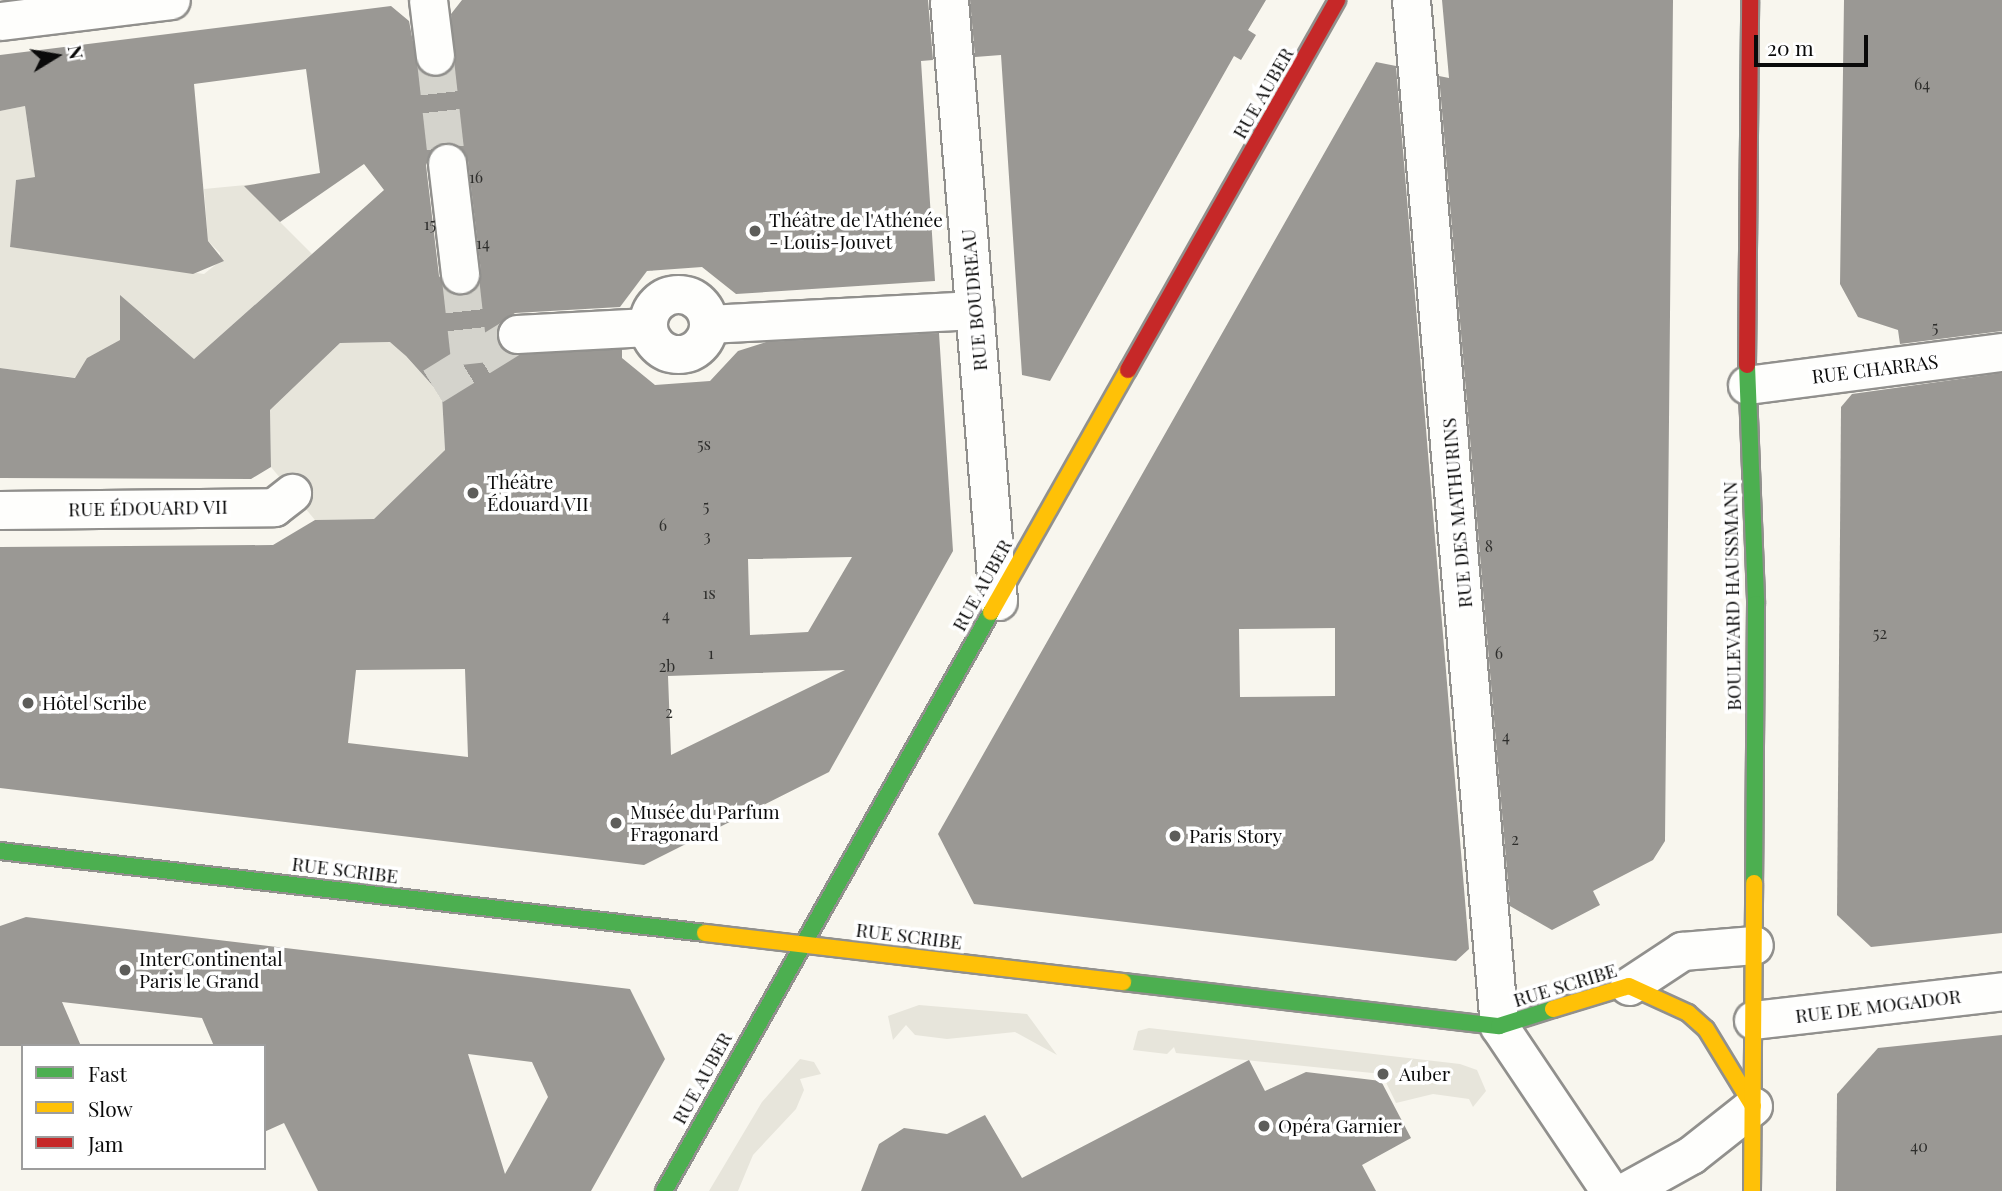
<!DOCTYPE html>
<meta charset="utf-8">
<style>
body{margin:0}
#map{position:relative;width:2002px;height:1191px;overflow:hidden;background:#f8f6ee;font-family:"Playfair Display",serif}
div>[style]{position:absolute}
.plaza>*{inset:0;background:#e7e5db}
.building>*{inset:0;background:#9a9894}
.street-tunnel>*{height:37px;margin-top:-18.5px;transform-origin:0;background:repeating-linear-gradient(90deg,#d4d3cc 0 37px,transparent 0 55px)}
.roads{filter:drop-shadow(2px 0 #91908d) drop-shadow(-2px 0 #91908d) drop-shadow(0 2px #91908d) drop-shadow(0 -2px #91908d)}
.street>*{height:37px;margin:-18.5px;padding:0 18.5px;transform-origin:18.5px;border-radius:18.5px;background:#fefefc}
.street>.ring{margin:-18.5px;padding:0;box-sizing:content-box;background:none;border:37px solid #fefefc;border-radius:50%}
.fast>*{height:16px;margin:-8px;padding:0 8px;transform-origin:8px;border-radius:8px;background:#4caf50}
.slow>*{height:16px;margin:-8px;padding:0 8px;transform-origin:8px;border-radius:8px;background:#ffc107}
.jam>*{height:16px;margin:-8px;padding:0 8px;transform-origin:8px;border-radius:8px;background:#c62828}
.dots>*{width:19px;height:19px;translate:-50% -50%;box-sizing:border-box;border:4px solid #fff;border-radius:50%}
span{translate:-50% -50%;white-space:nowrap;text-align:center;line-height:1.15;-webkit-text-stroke:7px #fff;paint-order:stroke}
.number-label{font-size:16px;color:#2e2e2c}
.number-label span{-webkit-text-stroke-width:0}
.street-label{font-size:19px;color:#0a0a0a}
.poi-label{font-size:19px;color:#0a0a0a}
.left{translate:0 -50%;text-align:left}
.legend{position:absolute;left:21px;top:1044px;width:245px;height:126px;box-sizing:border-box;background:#fff;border:2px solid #9d9d9d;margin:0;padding:9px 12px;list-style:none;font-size:21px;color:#0a0a0a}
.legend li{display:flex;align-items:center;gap:14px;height:35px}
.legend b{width:35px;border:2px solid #9d9d9d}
.north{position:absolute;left:21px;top:21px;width:70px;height:70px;-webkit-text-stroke:5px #fff;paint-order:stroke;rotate:79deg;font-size:19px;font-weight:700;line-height:28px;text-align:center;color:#0a0a0a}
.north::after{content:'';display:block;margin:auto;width:24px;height:32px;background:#0a0a0a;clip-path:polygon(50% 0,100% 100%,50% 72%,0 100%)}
.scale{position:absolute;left:1754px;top:35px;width:114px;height:32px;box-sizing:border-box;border:4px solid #0a0a0a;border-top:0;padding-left:9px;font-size:21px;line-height:24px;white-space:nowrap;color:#0a0a0a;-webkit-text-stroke:5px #fff;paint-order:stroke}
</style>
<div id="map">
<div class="plaza">
<div style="clip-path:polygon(25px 106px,35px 177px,16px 180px,10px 247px,204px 274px,219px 262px,220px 253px,208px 241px,204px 189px,256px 184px,260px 202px,312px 254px,194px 359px,144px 315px,120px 313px,120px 344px,87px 358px,79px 378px,0 368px,0 111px)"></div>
<div style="clip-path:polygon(393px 342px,442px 396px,445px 450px,374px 519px,315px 520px,271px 467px,270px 410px,340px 343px)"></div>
<div style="clip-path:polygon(919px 1005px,1027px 1014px,1057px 1055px,1015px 1032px,947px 1039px,915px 1035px,906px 1025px,893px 1040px,888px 1016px)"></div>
<div style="clip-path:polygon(1149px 1028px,1460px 1064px,1477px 1070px,1486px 1091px,1473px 1107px,1469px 1099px,1433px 1094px,1396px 1103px,1382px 1074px,1176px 1053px,1174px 1047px,1167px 1054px,1133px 1050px,1138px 1031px)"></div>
<div style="clip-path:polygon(800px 1059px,814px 1062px,821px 1074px,800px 1079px,804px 1090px,796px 1109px,753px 1155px,738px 1191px,709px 1191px,762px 1102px)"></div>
</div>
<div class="building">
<div style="clip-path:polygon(evenodd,462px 0,928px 0,933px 60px,921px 61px,935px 281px,736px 294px,702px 267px,647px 271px,620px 307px,515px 313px,499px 324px,496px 334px,500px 346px,517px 355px,622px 349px,622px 358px,655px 385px,710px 381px,738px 351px,766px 342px,939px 333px,953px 551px,829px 772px,644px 865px,0 788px,0 547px,273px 545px,315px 520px,374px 519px,445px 450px,442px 396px,406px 356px,390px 342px,340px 343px,270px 410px,271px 467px,251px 479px,0 478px,0 368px,75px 378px,87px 358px,120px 340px,120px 295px,194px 359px,384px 190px,364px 164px,280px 222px,244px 186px,320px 173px,306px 69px,194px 84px,208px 241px,224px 261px,193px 274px,10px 247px,16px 180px,35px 177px,25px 106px,0 111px,0 55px,391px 6px,409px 21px,418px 68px,438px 77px,455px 64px,451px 14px,462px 0,444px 142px,456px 144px,468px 161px,481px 272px,479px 283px,463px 295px,451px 293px,439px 276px,426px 165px,434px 147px,444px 142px,462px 0,852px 557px,808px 632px,750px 635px,748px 559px,852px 557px,462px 0,465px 669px,468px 757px,348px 743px,356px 670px,465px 669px,462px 0,845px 670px,671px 755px,668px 676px,845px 670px)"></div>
<div style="clip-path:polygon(970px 0,1266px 0,1248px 30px,1256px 35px,1241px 60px,1234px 56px,1050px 381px,1022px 375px,1001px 55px,975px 57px)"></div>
<div style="clip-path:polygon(1442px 0,1673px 0,1665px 841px,1653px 860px,1593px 891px,1600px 905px,1552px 930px,1510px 906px,1439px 76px,1449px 78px)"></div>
<div style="clip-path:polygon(1844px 0,2002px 0,2002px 331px,1900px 344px,1898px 330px,1858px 317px,1840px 284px)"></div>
<div style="clip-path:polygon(evenodd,1376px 62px,1396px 66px,1469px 949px,1456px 961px,974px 904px,938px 834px,1376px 62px,1335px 628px,1335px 696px,1240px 697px,1239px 629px,1335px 628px)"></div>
<div style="clip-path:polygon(2002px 373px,2002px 933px,1871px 947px,1837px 915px,1841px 407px,1852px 394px)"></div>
<div style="clip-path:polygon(evenodd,26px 917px,630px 989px,665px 1059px,591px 1191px,318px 1191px,284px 1123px,264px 1132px,264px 1046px,214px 1046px,202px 1018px,62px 1002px,81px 1046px,0 1046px,0 926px,26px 917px,468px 1054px,532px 1062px,548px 1097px,505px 1174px,468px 1054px)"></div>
<div style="clip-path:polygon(2002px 1035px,2002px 1191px,1836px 1191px,1837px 1094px,1878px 1048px)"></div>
<div style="clip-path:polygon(1249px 1060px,1265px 1091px,1306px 1072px,1381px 1081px,1411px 1138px,1362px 1165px,1376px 1191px,861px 1191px,879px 1144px,904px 1128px,947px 1134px,985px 1115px,1022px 1178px)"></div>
</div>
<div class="street-tunnel">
<div style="left:435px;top:56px;width:108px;rotate:83.6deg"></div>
<div style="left:460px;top:274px;width:90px;rotate:83.6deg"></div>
<div style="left:433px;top:386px;width:95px;rotate:-31.7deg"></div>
</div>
<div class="roads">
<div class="street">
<div style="left:428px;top:0;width:56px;rotate:82.9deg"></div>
<div style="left:949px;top:0;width:603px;rotate:85.34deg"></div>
<div style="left:1411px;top:0;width:1030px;rotate:85.1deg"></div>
<div style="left:1499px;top:1026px;width:199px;rotate:56.1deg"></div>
<div style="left:0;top:21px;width:172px;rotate:-7deg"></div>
<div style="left:447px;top:163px;width:112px;rotate:83.3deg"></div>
<div class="ring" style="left:648px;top:294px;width:23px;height:23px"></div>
<div style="left:708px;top:324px;width:267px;rotate:-3deg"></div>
<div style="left:517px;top:334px;width:131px;rotate:-3.1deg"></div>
<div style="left:1747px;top:385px;width:257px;rotate:-7.4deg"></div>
<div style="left:0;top:510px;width:274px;rotate:-0.6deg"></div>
<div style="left:274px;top:507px;width:23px;rotate:-38deg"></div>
<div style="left:1629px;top:986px;width:64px;rotate:-33.4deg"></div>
<div style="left:1682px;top:951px;width:72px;rotate:-4.8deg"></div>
<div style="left:1753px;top:1020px;width:251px;rotate:-6.6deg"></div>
<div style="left:1626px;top:1191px;width:74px;rotate:-29deg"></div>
<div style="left:1691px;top:1155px;width:79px;rotate:-38.3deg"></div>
</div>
<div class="fast">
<div style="left:1747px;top:365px;width:239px;rotate:87.8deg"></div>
<div style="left:1756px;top:604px;width:279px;rotate:90.4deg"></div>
<div style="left:0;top:851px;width:710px;rotate:6.63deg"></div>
<div style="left:1123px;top:982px;width:379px;rotate:6.7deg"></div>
<div style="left:1499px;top:1026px;width:57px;rotate:-17.5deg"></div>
<div style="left:664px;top:1191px;width:665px;rotate:-60.54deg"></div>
</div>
<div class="slow">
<div style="left:991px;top:612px;width:278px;rotate:-60.5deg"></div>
<div style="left:705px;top:933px;width:421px;rotate:6.7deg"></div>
<div style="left:1553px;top:1009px;width:79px;rotate:-16.8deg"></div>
<div style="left:1629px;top:986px;width:65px;rotate:24.6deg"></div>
<div style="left:1688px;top:1013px;width:24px;rotate:42deg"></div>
<div style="left:1706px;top:1029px;width:90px;rotate:58.6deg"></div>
<div style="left:1752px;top:1191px;width:308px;rotate:-89.6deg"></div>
</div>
<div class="jam">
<div style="left:1747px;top:365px;width:365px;rotate:-89.5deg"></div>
<div style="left:1128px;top:370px;width:425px;rotate:-60.5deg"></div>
</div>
</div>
<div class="dots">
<div style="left:755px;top:231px;background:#5d5d5a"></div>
<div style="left:473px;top:493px;background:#5d5d5a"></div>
<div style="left:28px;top:703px;background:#5d5d5a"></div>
<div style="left:616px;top:823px;background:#5d5d5a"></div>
<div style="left:1175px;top:836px;background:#5d5d5a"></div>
<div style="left:125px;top:970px;background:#5d5d5a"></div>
<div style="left:1383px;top:1074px;background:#5d5d5a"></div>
<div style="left:1264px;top:1126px;background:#5d5d5a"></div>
</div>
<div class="number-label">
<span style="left:1922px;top:84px">64</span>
<span style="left:476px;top:177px">16</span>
<span style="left:430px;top:224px">15</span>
<span style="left:483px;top:243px">14</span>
<span style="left:1935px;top:327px">5</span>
<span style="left:704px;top:444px">5s</span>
<span style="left:706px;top:506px">5</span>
<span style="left:663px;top:525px">6</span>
<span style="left:707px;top:536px">3</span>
<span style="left:1489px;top:546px">8</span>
<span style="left:709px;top:593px">1s</span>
<span style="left:666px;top:615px">4</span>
<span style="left:1880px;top:633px">52</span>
<span style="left:711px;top:653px">1</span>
<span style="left:1499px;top:653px">6</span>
<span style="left:667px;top:666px">2b</span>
<span style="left:669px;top:712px">2</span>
<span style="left:1506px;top:736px">4</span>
<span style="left:1515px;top:839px">2</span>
<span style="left:1919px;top:1146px">40</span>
</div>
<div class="street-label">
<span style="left:1263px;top:93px;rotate:-60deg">RUE AUBER</span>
<span style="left:974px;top:300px;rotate:-95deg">RUE BOUDREAU</span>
<span style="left:1875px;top:369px;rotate:-7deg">RUE CHARRAS</span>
<span style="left:148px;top:508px;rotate:-1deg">RUE ÉDOUARD VII</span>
<span style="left:1457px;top:513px;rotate:-95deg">RUE DES MATHURINS</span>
<span style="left:982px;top:585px;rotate:-61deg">RUE AUBER</span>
<span style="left:1732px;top:596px;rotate:-91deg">BOULEVARD HAUSSMANN</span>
<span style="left:345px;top:870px;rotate:7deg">RUE SCRIBE</span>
<span style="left:909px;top:936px;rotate:7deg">RUE SCRIBE</span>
<span style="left:1565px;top:985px;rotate:-17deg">RUE SCRIBE</span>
<span style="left:1878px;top:1006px;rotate:-7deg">RUE DE MOGADOR</span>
<span style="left:702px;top:1078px;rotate:-61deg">RUE AUBER</span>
</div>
<div class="poi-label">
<span class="left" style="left:769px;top:231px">Théâtre de l'Athénée<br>- Louis-Jouvet</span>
<span class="left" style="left:487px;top:493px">Théâtre<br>Édouard VII</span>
<span class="left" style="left:42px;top:703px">Hôtel Scribe</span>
<span class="left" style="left:630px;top:823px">Musée du Parfum<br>Fragonard</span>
<span class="left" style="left:1189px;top:836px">Paris Story</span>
<span class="left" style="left:139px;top:970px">InterContinental<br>Paris le Grand</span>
<span class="left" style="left:1399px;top:1074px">Auber</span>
<span class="left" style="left:1278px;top:1126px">Opéra Garnier</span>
</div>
<ul class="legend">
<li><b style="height:9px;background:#4caf50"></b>Fast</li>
<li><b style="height:9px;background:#ffc107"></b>Slow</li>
<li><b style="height:9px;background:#c62828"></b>Jam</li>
</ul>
<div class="north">N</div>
<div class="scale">20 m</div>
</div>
